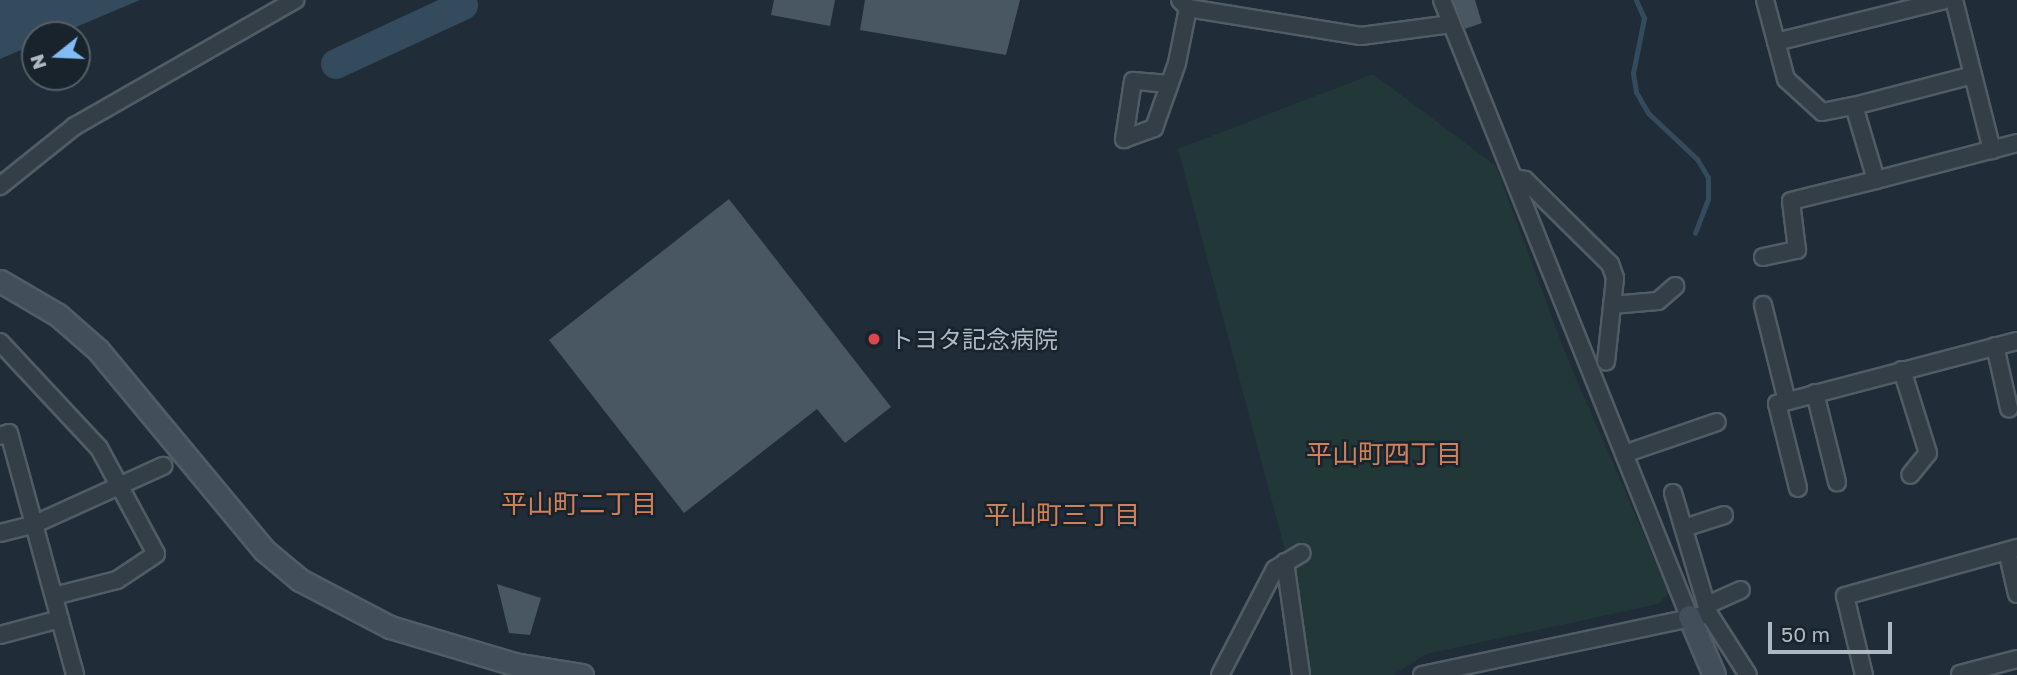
<!DOCTYPE html>
<meta charset="utf-8">
<style>
body{margin:0}
#map{position:relative;width:2017px;height:675px;overflow:hidden;background:#202c37;font-family:"Golos Text","Noto Sans JP",sans-serif}
div>[style]{position:absolute}
.green>*{inset:0;background:#223838}
.water>*{inset:0;background:#344b5e}
.stream>*{height:5px;margin:-2.5px;padding:0 2.5px;transform-origin:2.5px;border-radius:2.5px;background:#344b5e}
.river>*{height:30px;margin:-15px;padding:0 15px;transform-origin:15px;border-radius:15px;background:#344b5e}
.building>*{inset:0;background:#485762}
.roads{filter:drop-shadow(2px 0 #515c65) drop-shadow(-2px 0 #515c65) drop-shadow(0 2px #515c65) drop-shadow(0 -2px #515c65)}
.street>*{height:16px;margin:-8px;padding:0 8px;transform-origin:8px;border-radius:8px;background:#343e47}
.secondary>*{height:21px;margin:-10.5px;padding:0 10.5px;transform-origin:10.5px;border-radius:10.5px;background:#424e5a}
.dots>*{width:19px;height:19px;translate:-50% -50%;box-sizing:border-box;border:4px solid #19232c;border-radius:50%}
span{translate:-50% -50%;white-space:nowrap;text-align:center;line-height:1.15;-webkit-text-stroke:5px #19232c;paint-order:stroke}
.poi-label{font-size:24px;color:#aeb9c4}
.left{translate:0 -50%;text-align:left}
.neighbourhood-label{font-size:26px;color:#d0815c}
.north{position:absolute;left:21px;top:21px;width:70px;height:70px;box-sizing:border-box;background:#19232c;border:2px solid #555f69;border-radius:50%;rotate:252deg;font-size:19px;font-weight:700;line-height:28px;text-align:center;color:#aeb9c4}
.north::after{content:'';display:block;margin:auto;width:24px;height:32px;background:#82bcf5;clip-path:polygon(50% 0,100% 100%,50% 72%,0 100%)}
.scale{position:absolute;left:1768px;top:622px;width:124px;height:32px;box-sizing:border-box;border:4px solid #aeb9c4;border-top:0;padding-left:9px;font-size:21px;line-height:24px;white-space:nowrap;color:#aeb9c4;-webkit-text-stroke:5px #19232c;paint-order:stroke}
</style>
<div id="map">
<div class="green">
<div style="clip-path:polygon(1373px 74px,1496px 166px,1566px 355px,1669px 593px,1658px 604px,1426px 654px,1393px 675px,1307px 675px,1289px 565px,1178px 149px)"></div>
</div>
<div class="water">
<div style="clip-path:polygon(0 0,140px 0,57px 35px,35px 35px,35px 44px,0 59px)"></div>
</div>
<div class="stream">
<div style="left:1636px;top:0;width:20px;rotate:66deg"></div>
<div style="left:1644px;top:18px;width:56px;rotate:101.3deg"></div>
<div style="left:1633px;top:73px;width:19px;rotate:81deg"></div>
<div style="left:1636px;top:92px;width:24px;rotate:60deg"></div>
<div style="left:1648px;top:113px;width:67px;rotate:43.2deg"></div>
<div style="left:1697px;top:159px;width:21px;rotate:59deg"></div>
<div style="left:1708px;top:177px;width:22px;rotate:90deg"></div>
<div style="left:1708px;top:199px;width:36px;rotate:111deg"></div>
</div>
<div class="river">
<div style="left:336px;top:64px;width:140px;rotate:-24.9deg"></div>
</div>
<div class="building">
<div style="clip-path:polygon(774px 0,835px 0,830px 26px,771px 15px)"></div>
<div style="clip-path:polygon(865px 0,1020px 0,1006px 55px,860px 30px)"></div>
<div style="clip-path:polygon(1453px 0,1475px 0,1482px 23px,1465px 29px)"></div>
<div style="clip-path:polygon(729px 199px,891px 407px,845px 443px,817px 409px,684px 513px,549px 340px)"></div>
<div style="clip-path:polygon(497px 584px,541px 598px,530px 635px,509px 633px)"></div>
</div>
<div class="roads">
<div class="street">
<div style="left:1180px;top:0;width:11px;rotate:45deg"></div>
<div style="left:1188px;top:8px;width:175px;rotate:9.2deg"></div>
<div style="left:1361px;top:36px;width:91px;rotate:-7.6deg"></div>
<div style="left:1442px;top:0;width:664px;rotate:68.15deg"></div>
<div style="left:1765px;top:0;width:82px;rotate:75.1deg"></div>
<div style="left:1786px;top:79px;width:49px;rotate:42.5deg"></div>
<div style="left:1822px;top:112px;width:33px;rotate:-11deg"></div>
<div style="left:1854px;top:106px;width:77px;rotate:73.4deg"></div>
<div style="left:1876px;top:180px;width:146px;rotate:-14.7deg"></div>
<div style="left:1954px;top:0;width:155px;rotate:75.8deg"></div>
<div style="left:1776px;top:42px;width:173px;rotate:-14deg"></div>
<div style="left:1169px;top:84px;width:36px;rotate:-175deg"></div>
<div style="left:1133px;top:81px;width:59px;rotate:98.8deg"></div>
<div style="left:1124px;top:139px;width:32px;rotate:-20deg"></div>
<div style="left:1154px;top:128px;width:69px;rotate:-70.5deg"></div>
<div style="left:1177px;top:63px;width:56px;rotate:-78.7deg"></div>
<div style="left:1854px;top:106px;width:123px;rotate:-14.6deg"></div>
<div style="left:1514px;top:178px;width:11px;rotate:10deg"></div>
<div style="left:1525px;top:180px;width:120px;rotate:44.7deg"></div>
<div style="left:1610px;top:264px;width:15px;rotate:70deg"></div>
<div style="left:1615px;top:278px;width:84px;rotate:96.1deg"></div>
<div style="left:0;top:186px;width:96px;rotate:-38.7deg"></div>
<div style="left:75px;top:126px;width:254px;rotate:-29.8deg"></div>
<div style="left:1763px;top:257px;width:35px;rotate:-12deg"></div>
<div style="left:1797px;top:250px;width:49px;rotate:-97deg"></div>
<div style="left:1791px;top:201px;width:88px;rotate:-13.9deg"></div>
<div style="left:1612px;top:305px;width:46px;rotate:-5deg"></div>
<div style="left:1658px;top:301px;width:23px;rotate:-41deg"></div>
<div style="left:1763px;top:305px;width:99px;rotate:76deg"></div>
<div style="left:0;top:342px;width:145px;rotate:47deg"></div>
<div style="left:99px;top:448px;width:120px;rotate:61.7deg"></div>
<div style="left:156px;top:554px;width:47px;rotate:146.3deg"></div>
<div style="left:117px;top:580px;width:65px;rotate:165.7deg"></div>
<div style="left:1995px;top:346px;width:64px;rotate:77.3deg"></div>
<div style="left:1902px;top:370px;width:87px;rotate:72.6deg"></div>
<div style="left:1928px;top:453px;width:28px;rotate:129deg"></div>
<div style="left:1815px;top:393px;width:92px;rotate:76.1deg"></div>
<div style="left:0;top:436px;width:9px;rotate:-18deg"></div>
<div style="left:9px;top:433px;width:251px;rotate:74.7deg"></div>
<div style="left:1624px;top:454px;width:98px;rotate:-19deg"></div>
<div style="left:1798px;top:488px;width:87px;rotate:-104deg"></div>
<div style="left:1777px;top:404px;width:248px;rotate:-14.7deg"></div>
<div style="left:1673px;top:493px;width:126px;rotate:73.4deg"></div>
<div style="left:1684px;top:528px;width:42px;rotate:-18deg"></div>
<div style="left:0;top:533px;width:36px;rotate:-14deg"></div>
<div style="left:35px;top:524px;width:141px;rotate:-24.4deg"></div>
<div style="left:2007px;top:551px;width:44px;rotate:76.9deg"></div>
<div style="left:1285px;top:562px;width:114px;rotate:81.9deg"></div>
<div style="left:1707px;top:605px;width:37px;rotate:-24deg"></div>
<div style="left:0;top:635px;width:62px;rotate:-14.9deg"></div>
<div style="left:1960px;top:674px;width:59px;rotate:-14.7deg"></div>
<div style="left:1220px;top:675px;width:119px;rotate:-62.6deg"></div>
<div style="left:1275px;top:569px;width:31px;rotate:-31deg"></div>
<div style="left:1422px;top:675px;width:293px;rotate:-12deg"></div>
<div style="left:1709px;top:614px;width:72px;rotate:57.4deg"></div>
<div style="left:1864px;top:675px;width:81px;rotate:-103.5deg"></div>
<div style="left:1845px;top:596px;width:179px;rotate:-15.6deg"></div>
</div>
<div class="secondary">
<div style="left:0;top:281px;width:67px;rotate:30.4deg"></div>
<div style="left:58px;top:315px;width:53px;rotate:41.2deg"></div>
<div style="left:98px;top:350px;width:260px;rotate:50.3deg"></div>
<div style="left:264px;top:550px;width:47px;rotate:39.8deg"></div>
<div style="left:300px;top:580px;width:102px;rotate:27.6deg"></div>
<div style="left:390px;top:627px;width:129px;rotate:16.6deg"></div>
<div style="left:514px;top:664px;width:69px;rotate:9.2deg"></div>
<div style="left:1689px;top:616px;width:64px;rotate:67deg"></div>
</div>
</div>
<div class="dots">
<div style="left:874px;top:339px;background:#e0444e"></div>
</div>
<div class="poi-label">
<span class="left" style="left:890px;top:339px">トヨタ記念病院</span>
</div>
<div class="neighbourhood-label">
<span style="left:1384px;top:454px">平山町四丁目</span>
<span style="left:579px;top:504px">平山町二丁目</span>
<span style="left:1062px;top:515px">平山町三丁目</span>
</div>
<div class="north">N</div>
<div class="scale">50 m</div>
</div>
